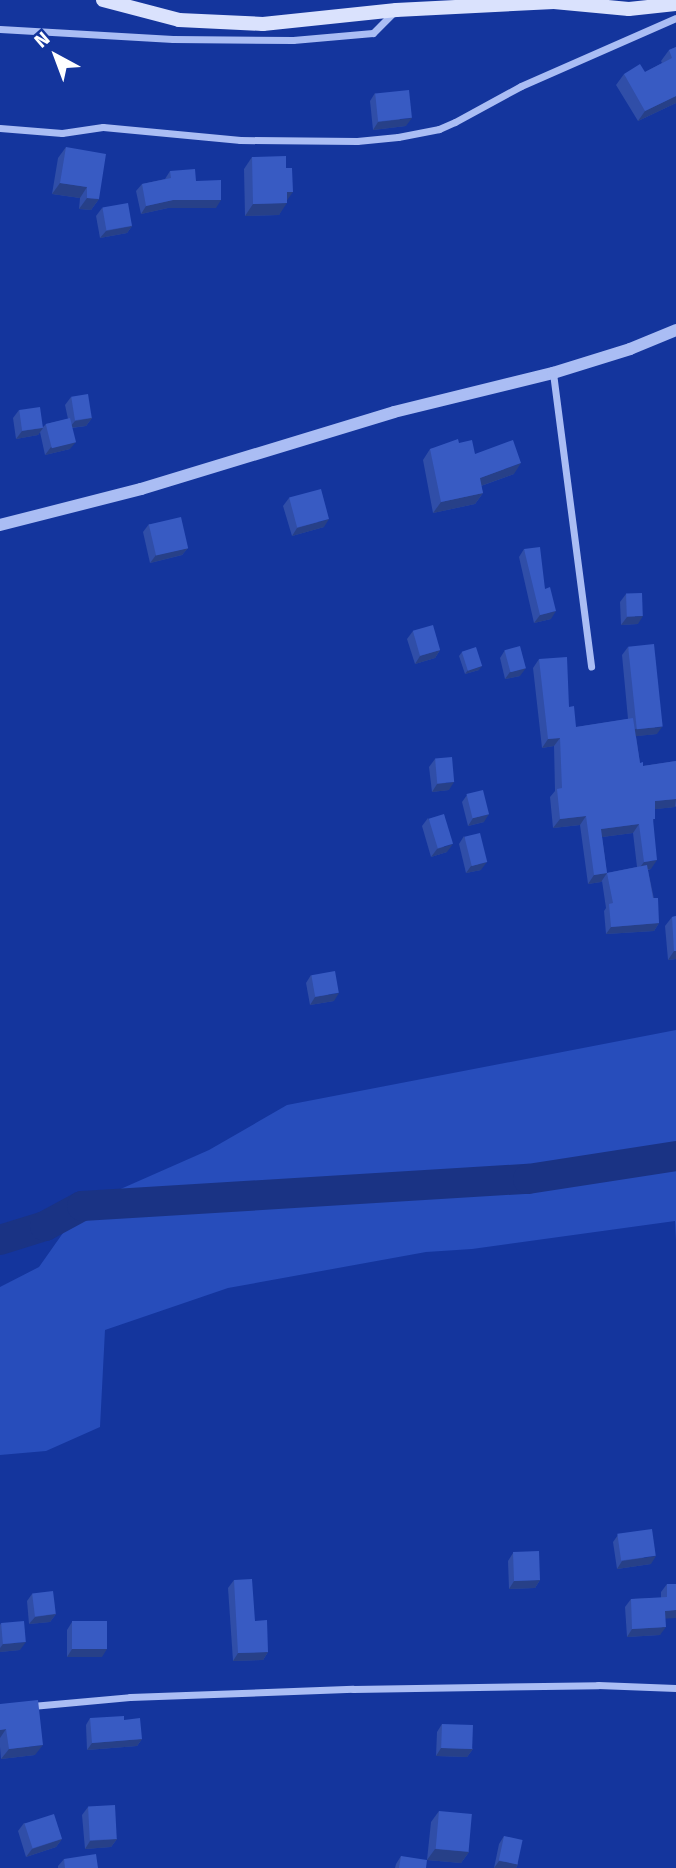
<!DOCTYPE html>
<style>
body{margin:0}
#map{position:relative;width:676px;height:1868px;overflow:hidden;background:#14359d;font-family:"Fira Sans",sans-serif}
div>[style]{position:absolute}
.green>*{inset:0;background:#274dbb}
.river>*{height:30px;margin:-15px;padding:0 15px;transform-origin:15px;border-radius:15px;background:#1a3384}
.minor>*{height:7px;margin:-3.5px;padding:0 3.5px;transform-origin:3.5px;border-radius:3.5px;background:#aabdf4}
.tertiary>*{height:12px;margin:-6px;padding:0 6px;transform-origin:6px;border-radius:6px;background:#aabdf4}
.secondary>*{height:14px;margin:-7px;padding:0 7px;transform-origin:7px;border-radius:7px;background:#dae2fd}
.wall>*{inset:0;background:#304ea8}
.shaded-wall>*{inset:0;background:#274088}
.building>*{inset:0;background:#385bc3;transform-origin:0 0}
span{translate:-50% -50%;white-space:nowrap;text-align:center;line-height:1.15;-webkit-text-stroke:7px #14359d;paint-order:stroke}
.north{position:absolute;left:21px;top:21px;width:70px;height:70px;-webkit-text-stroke:5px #14359d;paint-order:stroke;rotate:319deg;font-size:19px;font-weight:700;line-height:28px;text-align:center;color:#fff}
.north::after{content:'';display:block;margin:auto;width:24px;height:32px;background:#fff;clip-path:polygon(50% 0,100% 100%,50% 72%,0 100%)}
</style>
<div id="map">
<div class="green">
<div style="clip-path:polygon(676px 1030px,676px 1240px,675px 1221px,472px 1249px,426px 1252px,228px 1288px,105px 1330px,100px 1427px,46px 1451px,0 1455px,0 1287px,39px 1267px,82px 1206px,209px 1150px,287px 1105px)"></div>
</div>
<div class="river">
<div style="left:0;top:1240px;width:47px;rotate:-17.3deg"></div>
<div style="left:45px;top:1226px;width:42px;rotate:-28.4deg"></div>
<div style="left:82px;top:1206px;width:447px;rotate:-3.5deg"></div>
<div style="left:528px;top:1179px;width:150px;rotate:-8.8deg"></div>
</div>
<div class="minor">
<div style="left:0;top:29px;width:173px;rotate:3.3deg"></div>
<div style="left:173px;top:39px;width:120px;rotate:0.5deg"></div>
<div style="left:293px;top:40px;width:80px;rotate:-5deg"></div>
<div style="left:373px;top:33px;width:31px;rotate:-45deg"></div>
<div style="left:0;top:128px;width:62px;rotate:4.6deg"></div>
<div style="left:62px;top:133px;width:41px;rotate:-8.3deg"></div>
<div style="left:103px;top:127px;width:138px;rotate:5.4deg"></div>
<div style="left:240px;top:140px;width:117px;rotate:0.5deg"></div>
<div style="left:357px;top:141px;width:41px;rotate:-5.6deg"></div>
<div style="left:398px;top:137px;width:42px;rotate:-11deg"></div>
<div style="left:439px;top:129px;width:17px;rotate:-24deg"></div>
<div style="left:455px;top:122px;width:75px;rotate:-28.6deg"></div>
<div style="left:521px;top:86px;width:169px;rotate:-23.7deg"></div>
<div style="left:553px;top:373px;width:296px;rotate:82.6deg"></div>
<div style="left:32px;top:1706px;width:98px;rotate:-5.2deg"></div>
<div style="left:130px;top:1697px;width:223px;rotate:-2.1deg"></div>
<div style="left:353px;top:1689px;width:245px;rotate:-0.9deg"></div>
<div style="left:598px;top:1685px;width:78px;rotate:2.2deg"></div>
</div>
<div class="tertiary">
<div style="left:0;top:525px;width:146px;rotate:-14.3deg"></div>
<div style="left:141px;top:489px;width:264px;rotate:-16.9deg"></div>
<div style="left:394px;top:412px;width:164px;rotate:-13.8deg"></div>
<div style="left:553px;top:373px;width:81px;rotate:-17.3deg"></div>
<div style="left:630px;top:349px;width:50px;rotate:-22.4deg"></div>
</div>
<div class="secondary">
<div style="left:103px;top:0;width:79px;rotate:14.7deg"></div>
<div style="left:179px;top:20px;width:84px;rotate:2.7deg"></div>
<div style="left:263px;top:24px;width:134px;rotate:-6deg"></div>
<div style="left:396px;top:10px;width:158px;rotate:-2.9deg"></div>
<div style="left:554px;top:2px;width:75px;rotate:5.3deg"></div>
<div style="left:629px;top:9px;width:47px;rotate:-6.1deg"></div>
</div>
<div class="wall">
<div style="clip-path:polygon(676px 47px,676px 103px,638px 121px,616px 85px,624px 74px,645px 72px,662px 63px,661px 61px,669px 50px)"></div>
<div style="clip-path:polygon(375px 93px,406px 126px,373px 130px,370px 101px)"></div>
<div style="clip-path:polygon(66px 147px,99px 199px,91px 210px,79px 209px,80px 198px,52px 194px,58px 158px)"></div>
<div style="clip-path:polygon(252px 157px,286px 168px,287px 200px,279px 215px,245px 216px,244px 169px)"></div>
<div style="clip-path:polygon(170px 171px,196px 181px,216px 208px,168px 208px,141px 214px,136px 191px,142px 184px,165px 179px)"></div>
<div style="clip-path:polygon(102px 208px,132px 226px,127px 233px,100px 238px,96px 216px)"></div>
<div style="clip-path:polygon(71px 397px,92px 418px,86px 426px,72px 428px,70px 449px,45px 455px,40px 432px,38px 435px,16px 439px,13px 418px,19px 410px,43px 427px,46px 424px,68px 419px,65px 405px)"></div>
<div style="clip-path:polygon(459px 443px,475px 454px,514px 474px,481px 486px,483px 493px,475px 504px,433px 513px,423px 460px,430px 449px)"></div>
<div style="clip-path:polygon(289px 498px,324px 527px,292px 536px,283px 506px)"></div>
<div style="clip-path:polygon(149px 524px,188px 548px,182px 555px,150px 563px,143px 532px)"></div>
<div style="clip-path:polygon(524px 549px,545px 589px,551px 619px,534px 623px,519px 557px)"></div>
<div style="clip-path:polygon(626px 594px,638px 624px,621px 625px,620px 602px)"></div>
<div style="clip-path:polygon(413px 631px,440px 650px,435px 658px,415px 664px,407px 639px)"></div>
<div style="clip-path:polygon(evenodd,628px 647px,657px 734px,636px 736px,640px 763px,643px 766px,676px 761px,676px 806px,675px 807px,655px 809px,653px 822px,651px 869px,648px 870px,659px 923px,654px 931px,606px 934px,604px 911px,606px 908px,602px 881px,601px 882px,588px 884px,580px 825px,553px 828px,550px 797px,555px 791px,554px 746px,542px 748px,533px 668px,539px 659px,569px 707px,576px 727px,628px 719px,622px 655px,628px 647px,633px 833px,637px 867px,607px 873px,602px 837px,633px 833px)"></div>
<div style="clip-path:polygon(505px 650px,520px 676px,505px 679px,500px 658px)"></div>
<div style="clip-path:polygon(462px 652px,479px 670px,465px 674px,459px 656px)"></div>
<div style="clip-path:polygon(435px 759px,449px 790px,432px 792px,429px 767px)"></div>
<div style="clip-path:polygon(467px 795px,484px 822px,468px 826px,462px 802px)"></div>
<div style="clip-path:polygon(428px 818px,447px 852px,431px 857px,422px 826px)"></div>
<div style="clip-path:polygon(464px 836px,481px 870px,466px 873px,459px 844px)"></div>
<div style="clip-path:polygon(676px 916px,676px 959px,668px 960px,665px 926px,672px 917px)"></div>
<div style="clip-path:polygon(311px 975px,334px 1001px,310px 1005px,306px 983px)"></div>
<div style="clip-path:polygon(618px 1535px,651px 1564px,617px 1569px,613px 1542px)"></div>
<div style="clip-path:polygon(513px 1553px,540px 1580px,535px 1588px,509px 1589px,508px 1561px)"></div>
<div style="clip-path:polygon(234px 1580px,255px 1621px,268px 1652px,263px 1660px,233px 1661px,228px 1588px)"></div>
<div style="clip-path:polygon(667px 1584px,676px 1584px,676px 1618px,665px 1618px,660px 1635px,627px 1637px,625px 1607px,631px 1599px,661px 1598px,661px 1592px)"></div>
<div style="clip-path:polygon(32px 1594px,56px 1614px,50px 1622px,29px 1624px,27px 1601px)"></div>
<div style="clip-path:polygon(72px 1622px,102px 1657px,67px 1657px,67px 1630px)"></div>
<div style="clip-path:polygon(1px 1623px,20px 1650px,0 1652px,0 1625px)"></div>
<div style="clip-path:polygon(0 1704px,35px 1755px,1px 1759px,0 1747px)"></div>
<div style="clip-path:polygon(90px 1718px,142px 1739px,137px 1746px,87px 1750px,86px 1725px)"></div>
<div style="clip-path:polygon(442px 1724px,473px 1749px,467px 1757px,436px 1756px,437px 1732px)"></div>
<div style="clip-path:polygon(88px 1807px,117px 1839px,111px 1847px,85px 1849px,82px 1815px)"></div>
<div style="clip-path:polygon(439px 1811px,469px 1852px,461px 1863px,427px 1860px,431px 1822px)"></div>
<div style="clip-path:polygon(24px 1823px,62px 1839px,56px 1847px,26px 1857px,18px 1831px)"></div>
<div style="clip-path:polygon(504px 1836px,518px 1864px,516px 1868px,494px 1868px,499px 1844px)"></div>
<div style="clip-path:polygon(401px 1856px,426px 1868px,395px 1868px,396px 1864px)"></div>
<div style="clip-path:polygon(64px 1859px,98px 1868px,58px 1868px,58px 1866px)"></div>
</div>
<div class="shaded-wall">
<div style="clip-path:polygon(676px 96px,676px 103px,638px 121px,645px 111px)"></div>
<div style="clip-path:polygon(412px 118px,406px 126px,373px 130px,378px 122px)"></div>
<div style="clip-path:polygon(60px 183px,87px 187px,80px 198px,52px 194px)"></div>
<div style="clip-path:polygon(287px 192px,293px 192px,285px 203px)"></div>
<div style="clip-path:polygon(87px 198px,99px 199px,91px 210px,79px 209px)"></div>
<div style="clip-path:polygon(173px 200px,221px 200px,216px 208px,168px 208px,141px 214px,146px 206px)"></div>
<div style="clip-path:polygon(287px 203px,279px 215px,245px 216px,253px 204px)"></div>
<div style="clip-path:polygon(132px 226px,127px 233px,100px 238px,106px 231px)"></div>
<div style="clip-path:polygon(92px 418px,86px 426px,69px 428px,75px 421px)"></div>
<div style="clip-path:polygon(43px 428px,38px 435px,16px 439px,22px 431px)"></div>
<div style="clip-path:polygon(76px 442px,70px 449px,45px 455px,51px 447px)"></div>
<div style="clip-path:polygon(521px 463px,514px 474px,472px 489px,480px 478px)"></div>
<div style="clip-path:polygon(483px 493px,475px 504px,433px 513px,441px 502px)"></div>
<div style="clip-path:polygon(329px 519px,324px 527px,292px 536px,297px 528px)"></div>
<div style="clip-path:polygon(188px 548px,182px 555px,150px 563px,156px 555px)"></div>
<div style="clip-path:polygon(556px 611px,551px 619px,534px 623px,540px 615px)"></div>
<div style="clip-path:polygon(643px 616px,638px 624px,621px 625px,627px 617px)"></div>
<div style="clip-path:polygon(440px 650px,435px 658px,415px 664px,420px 656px)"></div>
<div style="clip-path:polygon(482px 666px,479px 670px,465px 674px,468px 670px)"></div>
<div style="clip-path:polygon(526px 668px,520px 676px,505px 679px,510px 672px)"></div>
<div style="clip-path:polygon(662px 727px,657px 734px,629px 737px,635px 729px)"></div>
<div style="clip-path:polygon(560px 738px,554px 746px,542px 748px,548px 739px)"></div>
<div style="clip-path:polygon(454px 782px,449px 790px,432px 792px,437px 784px)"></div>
<div style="clip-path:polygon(676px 799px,675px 807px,648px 810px,655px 801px)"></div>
<div style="clip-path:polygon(489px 814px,484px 822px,468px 826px,473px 818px)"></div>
<div style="clip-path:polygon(586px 816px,580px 825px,553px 828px,560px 819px)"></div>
<div style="clip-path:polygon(639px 824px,633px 833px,595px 838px,601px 829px)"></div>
<div style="clip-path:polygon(453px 844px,447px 852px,431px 857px,437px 849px)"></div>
<div style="clip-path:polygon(657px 860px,651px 869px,637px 871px,644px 862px)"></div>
<div style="clip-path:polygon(487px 862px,481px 870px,466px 873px,471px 866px)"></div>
<div style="clip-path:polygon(607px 873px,601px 882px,588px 884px,594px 875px)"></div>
<div style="clip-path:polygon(659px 923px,654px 931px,606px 934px,611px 927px)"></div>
<div style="clip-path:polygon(674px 951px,676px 951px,676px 959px,668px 960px)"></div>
<div style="clip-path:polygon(339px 993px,334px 1001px,310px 1005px,315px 997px)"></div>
<div style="clip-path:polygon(656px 1556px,651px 1564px,617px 1569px,622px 1561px)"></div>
<div style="clip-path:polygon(540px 1580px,535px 1588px,509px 1589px,514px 1581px)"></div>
<div style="clip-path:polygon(676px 1610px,676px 1618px,659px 1619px,665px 1611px)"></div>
<div style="clip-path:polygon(56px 1614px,50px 1622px,29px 1624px,35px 1617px)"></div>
<div style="clip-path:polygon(666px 1627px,660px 1635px,627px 1637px,632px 1629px)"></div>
<div style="clip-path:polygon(26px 1642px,20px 1650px,0 1652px,0 1648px,3px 1644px)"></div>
<div style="clip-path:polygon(72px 1649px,107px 1649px,102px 1657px,67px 1657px)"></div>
<div style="clip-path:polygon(268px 1652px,263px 1660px,233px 1661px,238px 1653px)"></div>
<div style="clip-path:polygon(6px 1729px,0 1738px,0 1730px)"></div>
<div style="clip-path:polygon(142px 1739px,137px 1746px,87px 1750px,92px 1743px)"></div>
<div style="clip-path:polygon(43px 1745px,35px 1755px,1px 1759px,9px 1749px)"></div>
<div style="clip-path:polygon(441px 1748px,473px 1749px,467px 1757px,436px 1756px)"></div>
<div style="clip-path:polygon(62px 1839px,56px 1847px,26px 1857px,32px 1849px)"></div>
<div style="clip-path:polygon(117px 1839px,111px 1847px,85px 1849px,90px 1841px)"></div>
<div style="clip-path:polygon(435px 1849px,469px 1852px,461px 1863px,427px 1860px)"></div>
<div style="clip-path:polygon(499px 1861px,518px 1864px,516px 1868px,494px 1868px)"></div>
</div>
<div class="building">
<div style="clip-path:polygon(676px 47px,676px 96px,645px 111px,624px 74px,640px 64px,645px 72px,672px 58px,669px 50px)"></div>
<div style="left:409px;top:90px;width:28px;height:34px;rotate:84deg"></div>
<div style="clip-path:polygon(66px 147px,106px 154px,99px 199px,87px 198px,87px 187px,60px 183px)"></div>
<div style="clip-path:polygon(286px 156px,286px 168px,292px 168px,293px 192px,287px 192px,287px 203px,253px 204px,252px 157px)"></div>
<div style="clip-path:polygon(195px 169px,196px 181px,221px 180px,221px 200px,173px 200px,146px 206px,142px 184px,171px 178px,170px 171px)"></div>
<div style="left:128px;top:203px;width:23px;height:26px;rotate:80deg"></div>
<div style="left:88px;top:394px;width:24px;height:17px;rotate:81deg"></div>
<div style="left:40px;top:407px;width:21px;height:21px;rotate:82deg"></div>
<div style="left:70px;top:418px;width:25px;height:25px;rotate:76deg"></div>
<div style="clip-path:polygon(458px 439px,459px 443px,472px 440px,475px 454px,513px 440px,521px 463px,480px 478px,483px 493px,441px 502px,430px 449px)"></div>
<div style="left:321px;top:489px;width:31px;height:33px;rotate:75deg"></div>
<div style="left:181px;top:517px;width:32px;height:33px;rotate:77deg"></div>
<div style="clip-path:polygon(540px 547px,545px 589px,550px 587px,556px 611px,540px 615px,524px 549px)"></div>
<div style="left:642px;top:593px;width:23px;height:16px;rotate:88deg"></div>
<div style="left:433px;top:625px;width:26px;height:21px;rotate:74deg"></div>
<div style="left:654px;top:644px;width:83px;height:26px;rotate:84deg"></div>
<div style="left:520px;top:646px;width:23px;height:16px;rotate:75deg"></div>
<div style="left:476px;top:647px;width:20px;height:15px;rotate:72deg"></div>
<div style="clip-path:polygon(567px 657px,569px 707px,574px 706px,576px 727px,633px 718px,640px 763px,643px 762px,643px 766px,676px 761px,676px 799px,655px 801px,655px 819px,653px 819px,657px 860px,644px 862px,639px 824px,601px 829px,607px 873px,594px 875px,586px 816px,560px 819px,557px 789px,562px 788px,560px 738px,548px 739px,539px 659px)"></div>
<div style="left:452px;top:757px;width:25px;height:17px;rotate:85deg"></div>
<div style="left:483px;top:790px;width:25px;height:17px;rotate:76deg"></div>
<div style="left:444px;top:814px;width:31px;height:16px;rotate:73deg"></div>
<div style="left:480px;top:833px;width:30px;height:16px;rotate:76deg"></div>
<div style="clip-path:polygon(647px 865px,653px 898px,658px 898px,659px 923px,611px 927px,609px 904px,613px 903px,607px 873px)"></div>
<div style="clip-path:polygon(676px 916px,676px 951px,674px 951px,672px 917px)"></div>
<div style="left:335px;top:971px;width:22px;height:24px;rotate:80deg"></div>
<div style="left:652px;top:1529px;width:27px;height:35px;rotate:82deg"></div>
<div style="left:539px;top:1551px;width:29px;height:26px;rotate:88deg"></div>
<div style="clip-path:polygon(252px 1579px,255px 1621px,267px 1620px,268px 1652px,238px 1653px,234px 1580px)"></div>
<div style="clip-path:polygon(667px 1584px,676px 1584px,676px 1610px,665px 1611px,666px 1627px,632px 1629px,631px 1599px,667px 1597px)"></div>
<div style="left:53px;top:1591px;width:23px;height:21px;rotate:83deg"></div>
<div style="left:24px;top:1621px;width:21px;height:23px;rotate:85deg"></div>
<div style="left:107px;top:1621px;width:28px;height:35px;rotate:90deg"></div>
<div style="clip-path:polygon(38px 1700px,43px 1745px,9px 1749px,6px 1729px,0 1730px,0 1704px)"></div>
<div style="clip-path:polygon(124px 1716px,124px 1720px,140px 1718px,142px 1739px,92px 1743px,90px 1718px)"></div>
<div style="left:442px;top:1724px;width:31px;height:24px;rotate:2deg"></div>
<div style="left:115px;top:1805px;width:34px;height:27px;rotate:87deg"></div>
<div style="left:439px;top:1811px;width:33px;height:38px;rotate:5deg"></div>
<div style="left:54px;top:1814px;width:26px;height:31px;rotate:72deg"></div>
<div style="left:504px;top:1836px;width:19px;height:25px;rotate:12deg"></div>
<div style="clip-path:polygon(96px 1854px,98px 1868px,65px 1868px,64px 1859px)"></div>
<div style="clip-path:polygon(401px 1856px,427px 1860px,426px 1868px,399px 1868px)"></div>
</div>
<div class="north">N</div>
</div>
